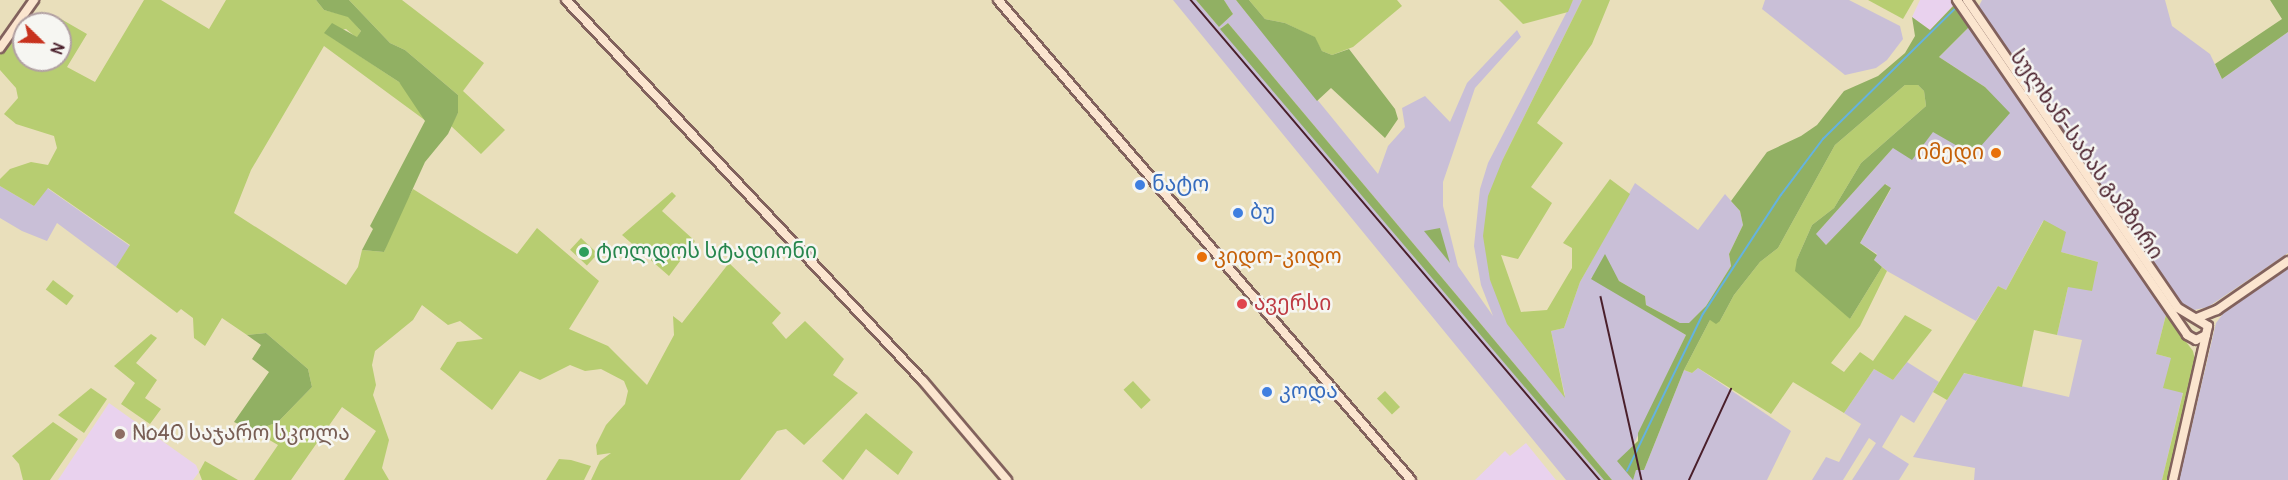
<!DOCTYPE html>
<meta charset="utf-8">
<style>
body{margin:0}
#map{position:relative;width:2288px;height:480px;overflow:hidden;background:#e9dfbb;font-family:Pangolin,"Noto Sans Georgian",sans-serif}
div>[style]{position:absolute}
.built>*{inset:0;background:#e9d2ee}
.industrial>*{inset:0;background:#c9bfd7}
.green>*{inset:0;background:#b7cd71;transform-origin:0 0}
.forest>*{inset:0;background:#91b063}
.stream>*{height:1.5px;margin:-0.75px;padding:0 0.75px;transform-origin:0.75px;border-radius:0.75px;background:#65b3df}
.roads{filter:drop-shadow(2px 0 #82625d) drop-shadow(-2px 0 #82625d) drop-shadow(0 2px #82625d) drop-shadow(0 -2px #82625d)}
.secondary>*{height:8px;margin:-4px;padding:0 4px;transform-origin:4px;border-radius:4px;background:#fbe5cf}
.rail>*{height:1.5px;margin:-0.75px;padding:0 0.75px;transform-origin:0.75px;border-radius:0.75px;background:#4a1f2b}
.dots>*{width:16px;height:16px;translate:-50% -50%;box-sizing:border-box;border:3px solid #f6f6f2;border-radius:50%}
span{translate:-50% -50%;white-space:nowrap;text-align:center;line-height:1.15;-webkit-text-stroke:5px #f6f6f2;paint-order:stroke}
.food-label{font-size:21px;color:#c56008}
.right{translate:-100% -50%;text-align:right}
.left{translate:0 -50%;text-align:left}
.street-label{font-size:21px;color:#4a1f2b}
.shop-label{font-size:21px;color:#366cbe}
.leisure-label{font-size:21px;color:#27864d}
.health-label{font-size:21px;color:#be3a42}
.education-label{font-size:21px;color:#785e54}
.north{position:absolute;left:12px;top:12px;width:60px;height:60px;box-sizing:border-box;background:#f6f6f2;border:2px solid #b1a0a2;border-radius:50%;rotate:113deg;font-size:16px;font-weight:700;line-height:24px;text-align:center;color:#4a1f2b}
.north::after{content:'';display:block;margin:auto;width:21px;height:27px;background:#c8321e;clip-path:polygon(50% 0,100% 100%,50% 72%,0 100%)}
</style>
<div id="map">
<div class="built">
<div style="clip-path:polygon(1920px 0,1951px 0,1954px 5px,1930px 30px,1912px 17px)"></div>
<div style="clip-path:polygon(109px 403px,196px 465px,199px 472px,193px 480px,58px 480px)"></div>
<div style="clip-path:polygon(1526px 443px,1556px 480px,1475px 480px,1505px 451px,1510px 456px)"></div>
</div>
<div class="industrial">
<div style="clip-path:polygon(1173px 0,1196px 0,1219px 27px,1233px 14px,1224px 0,1236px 0,1378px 174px,1388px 146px,1405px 127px,1402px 108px,1425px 96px,1450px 122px,1467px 83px,1517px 30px,1521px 37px,1475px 88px,1443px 182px,1443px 206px,1458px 266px,1493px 316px,1481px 285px,1474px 246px,1480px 189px,1488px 163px,1573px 0,1582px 0,1503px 159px,1490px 280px,1565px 396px,1551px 331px,1564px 328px,1580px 282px,1635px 183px,1698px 230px,1725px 194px,1740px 211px,1743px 225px,1729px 254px,1731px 266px,1706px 306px,1689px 324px,1680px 323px,1646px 305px,1645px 296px,1619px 281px,1608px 263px,1591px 278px,1686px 335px,1630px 452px,1633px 479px,1636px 470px,1644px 470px,1684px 370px,1692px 373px,1698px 368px,1791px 431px,1767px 480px,1612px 480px,1228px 23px,1221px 28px,1604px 480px,1566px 480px)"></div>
<div style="clip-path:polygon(1765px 0,1849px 0,1900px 26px,1903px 39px,1887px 60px,1876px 68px,1845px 75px,1762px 9px)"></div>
<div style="clip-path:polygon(1982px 0,2165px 0,2172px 26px,2210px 54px,2222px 79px,2288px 32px,2288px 253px,2208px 307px,2194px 310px,2180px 304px,1978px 8px)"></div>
<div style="clip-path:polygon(1970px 26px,2166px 315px,2156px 354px,2171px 358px,2183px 392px,2162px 480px,1974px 480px,1975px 468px,1913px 457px,1963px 373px,2069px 397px,2082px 340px,2057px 335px,2068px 287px,2098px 262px,2061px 252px,2043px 221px,2006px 290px,1998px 286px,1976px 321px,1887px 271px,1874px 260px,1877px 254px,1860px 243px,1891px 189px,1886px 184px,1826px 245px,1815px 235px,1893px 148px,1933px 132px,2009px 114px,1985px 87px,1939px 57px)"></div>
<div style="clip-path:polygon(0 186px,34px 206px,47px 188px,130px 246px,116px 267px,57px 223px,47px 241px,22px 231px,0 218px)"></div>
<div style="clip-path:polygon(2288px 265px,2288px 480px,2179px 480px,2216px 323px,2228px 307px)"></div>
<div style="clip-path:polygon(1907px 362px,1939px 382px,1914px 423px,1901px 415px,1882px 447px,1909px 464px,1899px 480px,1852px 480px,1876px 443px,1869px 438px,1843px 480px,1812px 480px,1826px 457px,1839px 462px,1861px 424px,1844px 413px,1874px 369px,1893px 380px)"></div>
</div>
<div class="green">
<div style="clip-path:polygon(evenodd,144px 0,161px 0,209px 29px,226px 0,316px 0,324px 10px,348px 16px,361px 31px,357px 38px,346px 29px,325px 33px,399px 82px,411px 95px,426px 121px,324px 46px,251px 170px,234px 213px,346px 285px,358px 267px,362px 250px,384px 252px,393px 225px,413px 189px,517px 254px,537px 228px,599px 281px,569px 329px,608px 346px,647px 385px,674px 335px,673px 316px,682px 323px,729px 263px,781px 313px,772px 323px,786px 339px,805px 321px,844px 359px,833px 375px,858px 393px,804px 445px,786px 429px,777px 431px,740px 480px,591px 480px,600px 461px,611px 453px,597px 455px,596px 445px,606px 425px,625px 404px,628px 391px,624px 381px,601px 369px,585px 371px,570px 365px,540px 380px,520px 371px,492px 410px,440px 369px,457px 342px,483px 339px,460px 321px,448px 325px,422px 305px,413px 320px,375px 351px,372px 365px,376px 385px,373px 395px,389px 440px,382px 468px,389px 480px,344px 480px,376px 431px,342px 407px,291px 480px,254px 480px,278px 445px,254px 431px,278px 422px,312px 387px,308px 369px,266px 333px,247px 335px,222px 318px,205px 346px,194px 338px,193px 318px,181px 309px,177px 313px,116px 267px,130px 245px,48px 188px,34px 206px,0 186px,0 179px,10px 169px,31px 162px,48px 165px,57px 148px,54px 136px,16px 124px,4px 114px,18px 98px,16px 88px,0 70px,0 48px,26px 10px,37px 17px,61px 19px,87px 34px,67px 67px,95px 82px,144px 0,24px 24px,60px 24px,60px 60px,24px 60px,24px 24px)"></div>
<div style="clip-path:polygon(349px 0,402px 0,484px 63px,463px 91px,505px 130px,481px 154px,451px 126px,458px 113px,458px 95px,405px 50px,390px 43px)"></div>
<div style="clip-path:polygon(1249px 0,1397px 0,1402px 6px,1353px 47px,1332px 55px,1322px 51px,1314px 37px,1285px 23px,1265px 19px)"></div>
<div style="clip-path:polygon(1499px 0,1573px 0,1568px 12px,1523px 24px)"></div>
<div style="clip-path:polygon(1582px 0,1610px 0,1592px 44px,1537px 123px,1563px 143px,1531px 187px,1552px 203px,1518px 259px,1501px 255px,1521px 312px,1547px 310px,1572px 268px,1572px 248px,1563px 243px,1610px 179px,1630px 194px,1580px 282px,1564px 328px,1551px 331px,1565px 398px,1507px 324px,1490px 280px,1483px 236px,1488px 196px,1503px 159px)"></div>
<div style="clip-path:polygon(1868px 0,1914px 0,1903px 19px)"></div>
<div style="clip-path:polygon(1905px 85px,1918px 85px,1924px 91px,1926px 106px,1861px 163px,1834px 208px,1812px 225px,1797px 259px,1850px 319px,1882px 267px,1887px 271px,1860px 326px,1831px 363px,1844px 372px,1860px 352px,1873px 361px,1905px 315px,1932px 330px,1893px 380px,1874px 369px,1844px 413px,1793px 382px,1771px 414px,1698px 368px,1692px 373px,1684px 370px,1710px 320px,1720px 321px,1734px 295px,1760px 262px,1778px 248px,1835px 145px)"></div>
<div style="clip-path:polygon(672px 192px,676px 196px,662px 211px,695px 241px,669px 276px,622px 235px)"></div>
<div style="clip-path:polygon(2044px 220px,2066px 232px,2061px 252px,2098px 262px,2092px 291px,2068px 287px,2057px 335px,2034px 330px,2022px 387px,1964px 373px,1947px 400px,1933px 392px,1998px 286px,2006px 290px)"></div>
<div style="left:581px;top:238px;width:23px;height:16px;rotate:43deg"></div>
<div style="left:53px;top:280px;width:26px;height:12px;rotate:37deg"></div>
<div style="clip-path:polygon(2166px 315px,2193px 351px,2195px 360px,2169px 480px,2162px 480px,2183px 393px,2163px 388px,2171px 358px,2156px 354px)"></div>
<div style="clip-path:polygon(151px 334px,157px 338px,136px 363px,157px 380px,145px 398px,161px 409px,150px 424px,121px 404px,135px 383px,114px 366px)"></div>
<div style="left:1133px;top:381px;width:26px;height:13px;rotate:47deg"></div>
<div style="clip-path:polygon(91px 388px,107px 399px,84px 433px,58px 415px)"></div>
<div style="left:1385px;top:391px;width:22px;height:11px;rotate:47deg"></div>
<div style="clip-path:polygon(866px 413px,913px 452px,898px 475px,866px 449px,843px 480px,822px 461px)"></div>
<div style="clip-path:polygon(53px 422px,78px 439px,50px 480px,23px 480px,19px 464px,12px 456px)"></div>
<div style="clip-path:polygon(559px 459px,571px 460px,591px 466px,584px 480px,546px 480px)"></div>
<div style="clip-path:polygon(205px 461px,238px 480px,202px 480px,199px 472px)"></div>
</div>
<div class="forest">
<div style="clip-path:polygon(316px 0,349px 0,390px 43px,405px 50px,458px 95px,458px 113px,448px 134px,425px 162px,384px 252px,362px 250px,373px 229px,370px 226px,425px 121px,399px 82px,324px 33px,332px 23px,357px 37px,361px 31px,348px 17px,324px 10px)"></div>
<div style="clip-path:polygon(1196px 0,1224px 0,1233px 14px,1219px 27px)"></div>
<div style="clip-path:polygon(1236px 0,1249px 0,1265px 19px,1285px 23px,1315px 37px,1322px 51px,1332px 55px,1349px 49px,1395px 109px,1398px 119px,1385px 138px,1331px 88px,1317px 101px)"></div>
<div style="clip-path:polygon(2270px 0,2288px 0,2288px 32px,2222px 79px,2215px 64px,2282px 19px)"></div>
<div style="clip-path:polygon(1954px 5px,1970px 26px,1939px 57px,1985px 87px,2010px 113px,1973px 155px,1933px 132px,1912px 160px,1893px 148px,1816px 234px,1826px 245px,1885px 184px,1891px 188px,1860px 243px,1877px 255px,1874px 260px,1882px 267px,1850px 319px,1795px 271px,1797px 259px,1812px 225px,1834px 208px,1861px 163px,1926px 106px,1924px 91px,1918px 85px,1905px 85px,1835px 145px,1778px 248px,1760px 262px,1734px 295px,1720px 321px,1716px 324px,1710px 320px,1684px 370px,1644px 470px,1636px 470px,1633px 480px,1617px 461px,1638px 441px,1638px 433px,1686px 335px,1591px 279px,1605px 254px,1619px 281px,1645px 296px,1646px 305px,1680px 323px,1689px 323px,1706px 306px,1731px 266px,1729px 254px,1743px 225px,1740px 211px,1731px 201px,1767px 152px,1801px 136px,1817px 125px,1844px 91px,1878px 76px,1905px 53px,1915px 36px,1912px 17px,1930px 30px)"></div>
<div style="clip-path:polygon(1228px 23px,1612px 480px,1604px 480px,1220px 29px)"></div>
<div style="clip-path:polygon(1440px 228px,1450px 263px,1424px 231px)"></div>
<div style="clip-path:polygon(266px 333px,308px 369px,312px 387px,278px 422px,254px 431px,234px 422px,269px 372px,252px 359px,261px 345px,247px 335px)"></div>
</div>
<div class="stream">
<div style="left:1627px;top:471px;width:174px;rotate:-64.2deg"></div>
<div style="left:1703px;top:314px;width:142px;rotate:-56.8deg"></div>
<div style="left:1781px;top:195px;width:70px;rotate:-53.1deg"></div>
<div style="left:1823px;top:139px;width:184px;rotate:-44.6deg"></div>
</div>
<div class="roads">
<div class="secondary">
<div style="left:566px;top:0;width:522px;rotate:46.86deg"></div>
<div style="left:923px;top:381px;width:130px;rotate:49.7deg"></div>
<div style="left:998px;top:0;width:633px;rotate:49.29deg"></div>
<div style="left:1957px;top:0;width:406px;rotate:55.5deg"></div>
<div style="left:2187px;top:335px;width:10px;rotate:29deg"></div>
<div style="left:2196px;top:340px;width:11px;rotate:-27deg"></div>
<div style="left:1967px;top:0;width:373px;rotate:55.6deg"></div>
<div style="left:2178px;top:308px;width:35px;rotate:31deg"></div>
<div style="left:2208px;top:326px;width:158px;rotate:102.8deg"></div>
<div style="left:0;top:48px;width:59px;rotate:-54.7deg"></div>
<div style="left:2197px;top:318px;width:22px;rotate:-22deg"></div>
<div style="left:2217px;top:310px;width:86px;rotate:-34.6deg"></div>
</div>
</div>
<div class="rail">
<div style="left:1191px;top:0;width:631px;rotate:49.57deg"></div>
<div style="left:1601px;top:297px;width:188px;rotate:77.4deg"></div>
<div style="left:1689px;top:480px;width:100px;rotate:-65.2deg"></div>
</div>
<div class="dots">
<div style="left:1996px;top:153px;background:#e8710a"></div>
<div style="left:1140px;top:185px;background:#3f7fe0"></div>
<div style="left:1238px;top:213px;background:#3f7fe0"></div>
<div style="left:584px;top:252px;background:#2e9e5b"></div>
<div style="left:1202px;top:257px;background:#e8710a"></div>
<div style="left:1242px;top:304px;background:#e0444e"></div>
<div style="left:1267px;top:392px;background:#3f7fe0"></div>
<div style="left:120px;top:434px;background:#8d6e63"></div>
</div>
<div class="food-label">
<span class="right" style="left:1984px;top:153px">იმედი</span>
<span class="left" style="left:1214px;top:257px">კიდო-კიდო</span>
</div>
<div class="street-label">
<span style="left:2086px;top:155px;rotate:55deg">სულხან-საბას გამზირი</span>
</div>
<div class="shop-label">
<span class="left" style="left:1152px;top:185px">ნატო</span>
<span class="left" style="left:1250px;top:213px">ბუ</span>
<span class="left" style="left:1279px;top:392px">კოდა</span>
</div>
<div class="leisure-label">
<span class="left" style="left:596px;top:252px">ტოლდოს სტადიონი</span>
</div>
<div class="health-label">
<span class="left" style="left:1254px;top:304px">ავერსი</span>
</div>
<div class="education-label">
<span class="left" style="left:132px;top:434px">№40 საჯარო სკოლა</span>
</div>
<div class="north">N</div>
</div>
